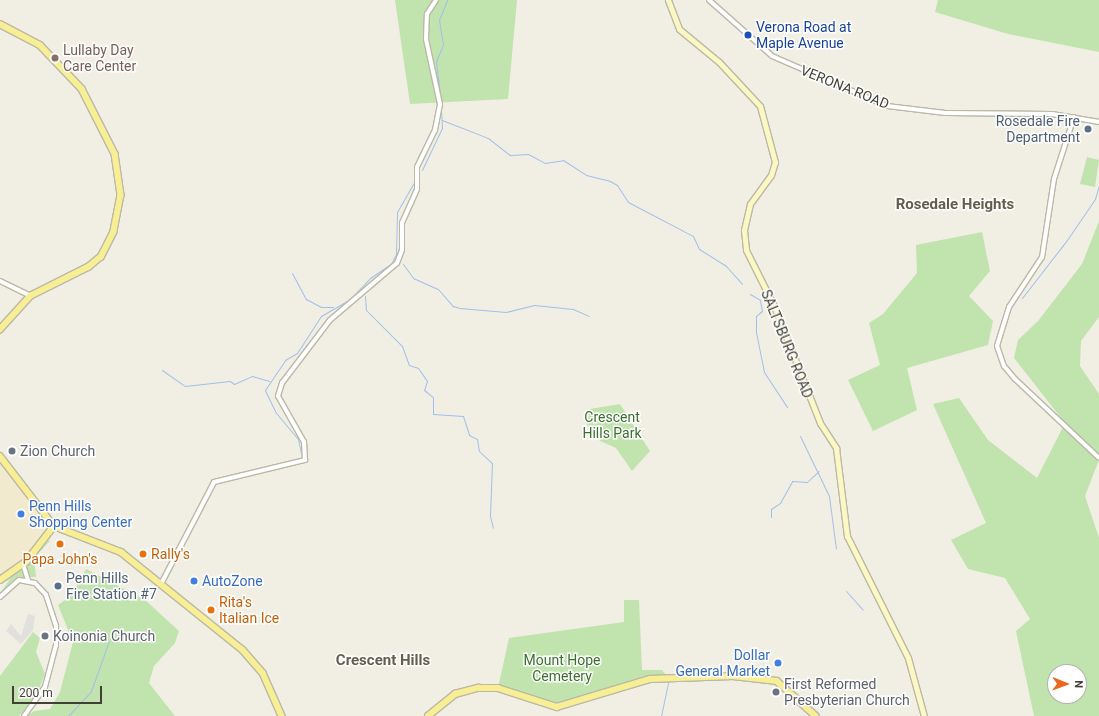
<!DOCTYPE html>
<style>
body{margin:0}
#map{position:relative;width:1099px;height:716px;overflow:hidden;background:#f1efe3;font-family:Roboto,sans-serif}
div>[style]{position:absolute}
.commercial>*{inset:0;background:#f2eacf}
.green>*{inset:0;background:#c1e3ae}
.parking>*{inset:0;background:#e1e0dc}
.stream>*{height:1px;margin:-0.5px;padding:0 0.5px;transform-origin:0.5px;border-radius:0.5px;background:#a2bfeb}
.roads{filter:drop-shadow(1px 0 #bbb8a7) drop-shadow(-1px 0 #bbb8a7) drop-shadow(0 1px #bbb8a7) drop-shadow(0 -1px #bbb8a7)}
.tertiary>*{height:4px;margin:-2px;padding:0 2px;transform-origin:2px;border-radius:2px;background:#fff}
.secondary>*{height:5px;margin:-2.5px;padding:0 2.5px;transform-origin:2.5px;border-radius:2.5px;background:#fbf8c3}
.primary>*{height:5.5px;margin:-2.75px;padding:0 2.75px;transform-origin:2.75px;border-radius:2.75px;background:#f8ef95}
.dots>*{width:11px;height:11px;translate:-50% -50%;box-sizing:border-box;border:2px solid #fff;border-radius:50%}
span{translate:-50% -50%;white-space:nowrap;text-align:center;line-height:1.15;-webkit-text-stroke:3px #fff;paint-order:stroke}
.transit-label{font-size:14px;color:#164399}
.left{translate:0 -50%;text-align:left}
.education-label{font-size:14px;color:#785e54}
.street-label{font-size:14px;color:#423f34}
.service-label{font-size:14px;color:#4e5e75}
.right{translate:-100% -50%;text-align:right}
.park-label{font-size:14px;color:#38702b}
.worship-label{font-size:14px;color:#5b616d}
.shop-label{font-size:14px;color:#366cbe}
.food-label{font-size:14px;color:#c56008}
.neighbourhood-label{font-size:15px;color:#645f4c;font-weight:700}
.north{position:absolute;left:1047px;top:664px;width:40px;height:40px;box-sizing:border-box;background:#fff;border:1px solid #b3b2ae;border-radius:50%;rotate:91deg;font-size:11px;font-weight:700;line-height:16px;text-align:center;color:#423f34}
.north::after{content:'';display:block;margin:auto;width:14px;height:18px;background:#ed661e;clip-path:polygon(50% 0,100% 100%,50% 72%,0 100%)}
.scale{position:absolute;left:12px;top:686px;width:90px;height:18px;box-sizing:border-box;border:2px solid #423f34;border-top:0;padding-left:5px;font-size:12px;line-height:14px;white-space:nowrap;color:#423f34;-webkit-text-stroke:3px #fff;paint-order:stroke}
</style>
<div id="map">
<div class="commercial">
<div style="clip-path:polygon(0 456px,54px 526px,24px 559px,0 577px)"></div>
</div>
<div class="green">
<div style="clip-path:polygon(395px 0,517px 0,508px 99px,410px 104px)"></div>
<div style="clip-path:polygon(938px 0,1099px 0,1099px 52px,1008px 34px,935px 12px)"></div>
<div style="clip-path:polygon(1087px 157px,1099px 160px,1095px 187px,1080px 184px)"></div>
<div style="clip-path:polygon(evenodd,1099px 221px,1099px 317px,1081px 341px,1080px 366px,1099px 394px,1099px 460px,1085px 496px,1099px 538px,1099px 716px,1034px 716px,1016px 631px,1030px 619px,1005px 578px,968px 569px,951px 540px,986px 523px,933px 404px,959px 398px,988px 440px,1037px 478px,1065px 423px,1014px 358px,1018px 340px,1038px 321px,1082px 264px,1099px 221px,1055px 672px,1079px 672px,1079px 696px,1055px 696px,1055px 672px)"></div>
<div style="clip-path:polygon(982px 232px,990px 271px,969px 296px,993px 321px,988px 345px,907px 368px,917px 410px,873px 431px,848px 380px,880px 365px,869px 323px,883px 314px,917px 273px,916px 245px)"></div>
<div style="clip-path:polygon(620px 404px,650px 451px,632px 471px,616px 448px,600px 441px,587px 425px,590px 409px)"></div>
<div style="clip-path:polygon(49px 540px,50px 541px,34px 558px,36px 577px,30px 577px,25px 566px)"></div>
<div style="clip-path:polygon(21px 569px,24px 577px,13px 580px,0 594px,13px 574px)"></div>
<div style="clip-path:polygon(86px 569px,144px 599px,179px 631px,175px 643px,154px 666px,149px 683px,175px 716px,27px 716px,34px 711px,50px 709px,60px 692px,73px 642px,58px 605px,72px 595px)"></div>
<div style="clip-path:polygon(624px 600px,639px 600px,642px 670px,662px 670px,667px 676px,562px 707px,498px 688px,509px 638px,624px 622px)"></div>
<div style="clip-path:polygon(33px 632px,40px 638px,36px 652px,45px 674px,37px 694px,19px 716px,0 716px,0 676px)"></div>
</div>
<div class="parking">
<div style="clip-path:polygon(28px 614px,35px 616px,33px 630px,21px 644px,6px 631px,11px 624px,21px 636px)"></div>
</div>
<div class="stream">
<div style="left:441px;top:102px;width:41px;rotate:-97deg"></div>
<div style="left:436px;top:61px;width:17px;rotate:-66deg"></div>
<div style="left:443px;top:45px;width:25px;rotate:-99deg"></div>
<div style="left:439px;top:20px;width:22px;rotate:-68deg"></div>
<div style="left:442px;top:120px;width:49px;rotate:21.4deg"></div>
<div style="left:488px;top:138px;width:28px;rotate:38deg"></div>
<div style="left:510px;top:155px;width:18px;rotate:-3deg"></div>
<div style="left:528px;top:154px;width:19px;rotate:28deg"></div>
<div style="left:545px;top:163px;width:18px;rotate:-9deg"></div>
<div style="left:563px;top:160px;width:27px;rotate:33deg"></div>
<div style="left:586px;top:175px;width:25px;rotate:14deg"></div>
<div style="left:610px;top:181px;width:8px;rotate:30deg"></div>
<div style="left:617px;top:185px;width:20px;rotate:57deg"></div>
<div style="left:628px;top:202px;width:73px;rotate:27.6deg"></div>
<div style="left:693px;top:236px;width:14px;rotate:65deg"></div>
<div style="left:699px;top:249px;width:32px;rotate:32deg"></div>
<div style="left:726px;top:266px;width:24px;rotate:48deg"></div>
<div style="left:422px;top:170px;width:47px;rotate:-64.5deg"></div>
<div style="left:442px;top:128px;width:21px;rotate:-93deg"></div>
<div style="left:403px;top:264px;width:17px;rotate:54deg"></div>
<div style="left:413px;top:278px;width:27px;rotate:24deg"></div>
<div style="left:438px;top:289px;width:23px;rotate:49deg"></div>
<div style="left:453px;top:306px;width:7px;rotate:16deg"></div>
<div style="left:460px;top:308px;width:46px;rotate:5deg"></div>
<div style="left:506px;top:312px;width:29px;rotate:-14deg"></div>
<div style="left:534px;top:305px;width:39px;rotate:6deg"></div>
<div style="left:573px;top:309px;width:17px;rotate:24deg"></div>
<div style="left:292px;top:273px;width:30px;rotate:62deg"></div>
<div style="left:306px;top:299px;width:17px;rotate:28deg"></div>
<div style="left:321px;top:307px;width:12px"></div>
<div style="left:750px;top:294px;width:12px;rotate:31deg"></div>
<div style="left:760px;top:300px;width:11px;rotate:80deg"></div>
<div style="left:762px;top:311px;width:8px;rotate:140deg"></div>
<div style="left:756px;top:316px;width:16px;rotate:90deg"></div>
<div style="left:756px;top:332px;width:41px;rotate:78.7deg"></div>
<div style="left:764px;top:372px;width:42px;rotate:56.7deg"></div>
<div style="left:365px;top:296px;width:14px;rotate:86deg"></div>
<div style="left:366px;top:310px;width:51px;rotate:45deg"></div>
<div style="left:402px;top:346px;width:20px;rotate:70deg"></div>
<div style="left:409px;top:365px;width:9px;rotate:18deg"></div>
<div style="left:418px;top:368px;width:16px;rotate:55deg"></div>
<div style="left:427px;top:381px;width:9px;rotate:108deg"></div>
<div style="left:424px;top:390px;width:11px;rotate:38deg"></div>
<div style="left:433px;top:397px;width:17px;rotate:90deg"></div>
<div style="left:433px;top:414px;width:30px;rotate:4deg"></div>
<div style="left:463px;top:416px;width:20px;rotate:72deg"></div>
<div style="left:469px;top:435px;width:9px;rotate:27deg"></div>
<div style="left:477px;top:439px;width:12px;rotate:81deg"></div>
<div style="left:479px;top:451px;width:18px;rotate:43deg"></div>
<div style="left:492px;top:463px;width:53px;rotate:92.2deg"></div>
<div style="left:490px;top:516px;width:12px;rotate:76deg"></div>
<div style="left:1022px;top:298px;width:73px;rotate:-52.2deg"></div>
<div style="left:1067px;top:240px;width:50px;rotate:-55.7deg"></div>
<div style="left:1095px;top:199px;width:15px;rotate:-74deg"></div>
<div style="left:162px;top:370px;width:28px;rotate:35deg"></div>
<div style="left:185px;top:386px;width:45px;rotate:-6.3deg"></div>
<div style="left:230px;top:381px;width:5px;rotate:37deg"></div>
<div style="left:234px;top:384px;width:20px;rotate:-24deg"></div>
<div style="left:252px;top:376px;width:18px;rotate:16deg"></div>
<div style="left:800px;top:436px;width:67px;rotate:64.2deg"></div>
<div style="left:829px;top:496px;width:53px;rotate:82.5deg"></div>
<div style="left:301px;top:453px;width:14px;rotate:-102deg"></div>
<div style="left:298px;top:439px;width:34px;rotate:-130deg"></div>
<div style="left:276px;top:413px;width:25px;rotate:-116deg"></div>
<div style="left:265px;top:390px;width:36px;rotate:-56deg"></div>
<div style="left:285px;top:360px;width:14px;rotate:-30deg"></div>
<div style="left:297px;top:353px;width:44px;rotate:-57deg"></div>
<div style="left:321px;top:316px;width:32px;rotate:-30deg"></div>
<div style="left:349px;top:300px;width:30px;rotate:-46deg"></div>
<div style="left:370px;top:278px;width:25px;rotate:-34deg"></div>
<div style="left:391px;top:264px;width:11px;rotate:-63deg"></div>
<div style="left:396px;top:254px;width:42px;rotate:-88.6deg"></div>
<div style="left:397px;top:212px;width:34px;rotate:-60deg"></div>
<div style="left:771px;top:517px;width:8px;rotate:-90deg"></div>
<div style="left:771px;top:509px;width:11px;rotate:-34deg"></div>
<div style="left:780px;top:503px;width:25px;rotate:-61deg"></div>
<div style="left:792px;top:481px;width:15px;rotate:4deg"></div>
<div style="left:807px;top:482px;width:16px;rotate:-43deg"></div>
<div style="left:846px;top:591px;width:25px;rotate:48deg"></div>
<div style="left:68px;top:716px;width:34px;rotate:-47deg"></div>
<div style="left:91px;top:691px;width:53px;rotate:-70.2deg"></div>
<div style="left:661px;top:716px;width:34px;rotate:-78deg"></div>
</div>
<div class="roads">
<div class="tertiary">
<div style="left:709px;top:0;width:84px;rotate:41.6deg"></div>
<div style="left:772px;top:56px;width:125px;rotate:23.5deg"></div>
<div style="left:887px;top:106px;width:59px;rotate:6.8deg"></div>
<div style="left:946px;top:113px;width:106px;rotate:0.5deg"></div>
<div style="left:1052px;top:114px;width:48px;rotate:9.7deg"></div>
<div style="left:1074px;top:117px;width:65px;rotate:107.9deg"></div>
<div style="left:1054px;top:179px;width:79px;rotate:98.7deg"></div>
<div style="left:1042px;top:257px;width:60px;rotate:123.4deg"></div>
<div style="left:1009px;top:307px;width:41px;rotate:107.1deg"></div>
<div style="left:997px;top:346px;width:21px;rotate:71deg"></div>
<div style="left:1004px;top:366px;width:17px;rotate:50deg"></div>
<div style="left:1015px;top:379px;width:115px;rotate:43.2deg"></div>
<div style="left:0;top:281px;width:34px;rotate:26deg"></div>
<div style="left:23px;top:564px;width:17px;rotate:73deg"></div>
<div style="left:161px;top:584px;width:115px;rotate:-62.5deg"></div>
<div style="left:214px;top:482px;width:94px;rotate:-13.6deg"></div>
<div style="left:305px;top:460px;width:18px;rotate:-93deg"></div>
<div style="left:304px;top:442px;width:53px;rotate:-119.5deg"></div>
<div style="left:278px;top:396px;width:14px;rotate:-73deg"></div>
<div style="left:282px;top:383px;width:79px;rotate:-52.7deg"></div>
<div style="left:330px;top:320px;width:88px;rotate:-40.4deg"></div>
<div style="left:397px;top:263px;width:14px;rotate:-69deg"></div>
<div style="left:402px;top:250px;width:27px;rotate:-90deg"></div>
<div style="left:402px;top:223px;width:37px;rotate:-66deg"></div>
<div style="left:417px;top:189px;width:22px;rotate:-90deg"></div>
<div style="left:417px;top:167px;width:41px;rotate:-64.1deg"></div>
<div style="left:435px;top:130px;width:26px;rotate:-79deg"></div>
<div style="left:440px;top:104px;width:66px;rotate:-102.2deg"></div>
<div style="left:426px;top:39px;width:25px;rotate:-88deg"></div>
<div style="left:427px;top:14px;width:17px;rotate:-57deg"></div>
<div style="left:0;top:597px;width:25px;rotate:-42deg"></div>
<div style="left:19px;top:580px;width:16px;rotate:11deg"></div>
<div style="left:35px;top:583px;width:16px;rotate:47deg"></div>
<div style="left:46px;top:595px;width:33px;rotate:72deg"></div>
<div style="left:56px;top:626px;width:19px;rotate:90deg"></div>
<div style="left:56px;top:645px;width:43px;rotate:104.7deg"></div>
<div style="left:45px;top:687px;width:36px;rotate:126deg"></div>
</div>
<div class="secondary">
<div style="left:668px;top:0;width:31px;rotate:69deg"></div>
<div style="left:679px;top:29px;width:52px;rotate:39.5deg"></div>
<div style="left:719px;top:62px;width:60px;rotate:47deg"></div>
<div style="left:760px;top:106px;width:58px;rotate:75deg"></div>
<div style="left:775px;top:162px;width:14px;rotate:107deg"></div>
<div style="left:771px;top:175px;width:36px;rotate:126deg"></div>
<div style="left:750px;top:204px;width:27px;rotate:103deg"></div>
<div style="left:744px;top:230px;width:20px;rotate:84deg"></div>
<div style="left:746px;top:250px;width:63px;rotate:63.4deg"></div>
<div style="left:774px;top:306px;width:126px;rotate:68.5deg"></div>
<div style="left:820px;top:423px;width:30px;rotate:57deg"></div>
<div style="left:836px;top:448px;width:89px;rotate:82.9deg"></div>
<div style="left:847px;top:536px;width:136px;rotate:63.4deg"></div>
<div style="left:908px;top:658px;width:60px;rotate:74.6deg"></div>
</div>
<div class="primary">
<div style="left:0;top:24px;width:45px;rotate:27.7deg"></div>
<div style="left:40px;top:45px;width:61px;rotate:46.3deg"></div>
<div style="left:82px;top:89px;width:73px;rotate:63.1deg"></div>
<div style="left:115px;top:154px;width:41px;rotate:81.7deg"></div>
<div style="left:121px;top:195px;width:38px;rotate:101deg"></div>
<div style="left:114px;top:232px;width:28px;rotate:117deg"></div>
<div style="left:101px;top:257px;width:16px;rotate:140deg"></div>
<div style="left:89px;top:267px;width:65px;rotate:153.4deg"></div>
<div style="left:31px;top:296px;width:46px;rotate:132.4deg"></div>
<div style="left:0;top:456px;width:88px;rotate:52.4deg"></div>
<div style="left:54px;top:526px;width:72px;rotate:21.2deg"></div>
<div style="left:121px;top:552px;width:156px;rotate:38.8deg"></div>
<div style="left:243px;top:650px;width:30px;rotate:49deg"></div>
<div style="left:263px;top:673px;width:47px;rotate:66.2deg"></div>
<div style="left:0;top:580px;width:32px;rotate:-35deg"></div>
<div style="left:26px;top:562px;width:46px;rotate:-52.1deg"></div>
<div style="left:428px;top:716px;width:35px;rotate:-39deg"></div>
<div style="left:455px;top:694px;width:24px;rotate:-15deg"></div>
<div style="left:478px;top:688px;width:20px"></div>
<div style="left:498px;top:688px;width:62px;rotate:17.9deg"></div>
<div style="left:557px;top:707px;width:97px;rotate:-16.8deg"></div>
<div style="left:650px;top:679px;width:83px;rotate:-2.1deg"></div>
<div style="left:733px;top:676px;width:44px;rotate:6.5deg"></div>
<div style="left:777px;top:681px;width:52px;rotate:41.9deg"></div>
</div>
</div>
<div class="dots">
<div style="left:748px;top:35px;background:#1a4fb4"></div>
<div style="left:55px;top:58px;background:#8d6e63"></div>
<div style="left:1088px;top:129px;background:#5c6f8a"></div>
<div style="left:12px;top:451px;background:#6b7280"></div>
<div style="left:21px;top:514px;background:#3f7fe0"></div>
<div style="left:60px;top:544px;background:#e8710a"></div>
<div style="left:143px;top:554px;background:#e8710a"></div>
<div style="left:194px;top:581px;background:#3f7fe0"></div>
<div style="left:58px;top:586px;background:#5c6f8a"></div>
<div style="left:211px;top:610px;background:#e8710a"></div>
<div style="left:45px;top:636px;background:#6b7280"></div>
<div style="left:778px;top:663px;background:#3f7fe0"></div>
<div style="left:776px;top:692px;background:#6b7280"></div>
</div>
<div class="transit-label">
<span class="left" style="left:756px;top:35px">Verona Road at<br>Maple Avenue</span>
</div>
<div class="education-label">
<span class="left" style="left:63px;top:58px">Lullaby Day<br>Care Center</span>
</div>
<div class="street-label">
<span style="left:845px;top:87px;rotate:22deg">VERONA ROAD</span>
<span style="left:787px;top:344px;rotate:68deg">SALTSBURG ROAD</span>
</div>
<div class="service-label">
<span class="right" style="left:1080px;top:129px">Rosedale Fire<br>Department</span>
<span class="left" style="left:66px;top:586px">Penn Hills<br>Fire Station #7</span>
</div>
<div class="park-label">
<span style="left:612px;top:425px">Crescent<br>Hills Park</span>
<span style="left:562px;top:668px">Mount Hope<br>Cemetery</span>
</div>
<div class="worship-label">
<span class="left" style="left:20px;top:451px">Zion Church</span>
<span class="left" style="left:53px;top:636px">Koinonia Church</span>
<span class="left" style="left:784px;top:692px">First Reformed<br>Presbyterian Church</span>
</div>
<div class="shop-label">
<span class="left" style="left:29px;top:514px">Penn Hills<br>Shopping Center</span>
<span class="left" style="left:202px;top:581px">AutoZone</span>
<span class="right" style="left:770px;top:663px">Dollar<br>General Market</span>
</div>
<div class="food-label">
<span class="left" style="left:151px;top:554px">Rally's</span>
<span style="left:60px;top:559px">Papa John's</span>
<span class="left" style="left:219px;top:610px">Rita's<br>Italian Ice</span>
</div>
<div class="neighbourhood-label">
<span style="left:955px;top:205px">Rosedale Heights</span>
<span style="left:383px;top:661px">Crescent Hills</span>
</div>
<div class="north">N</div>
<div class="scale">200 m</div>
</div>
